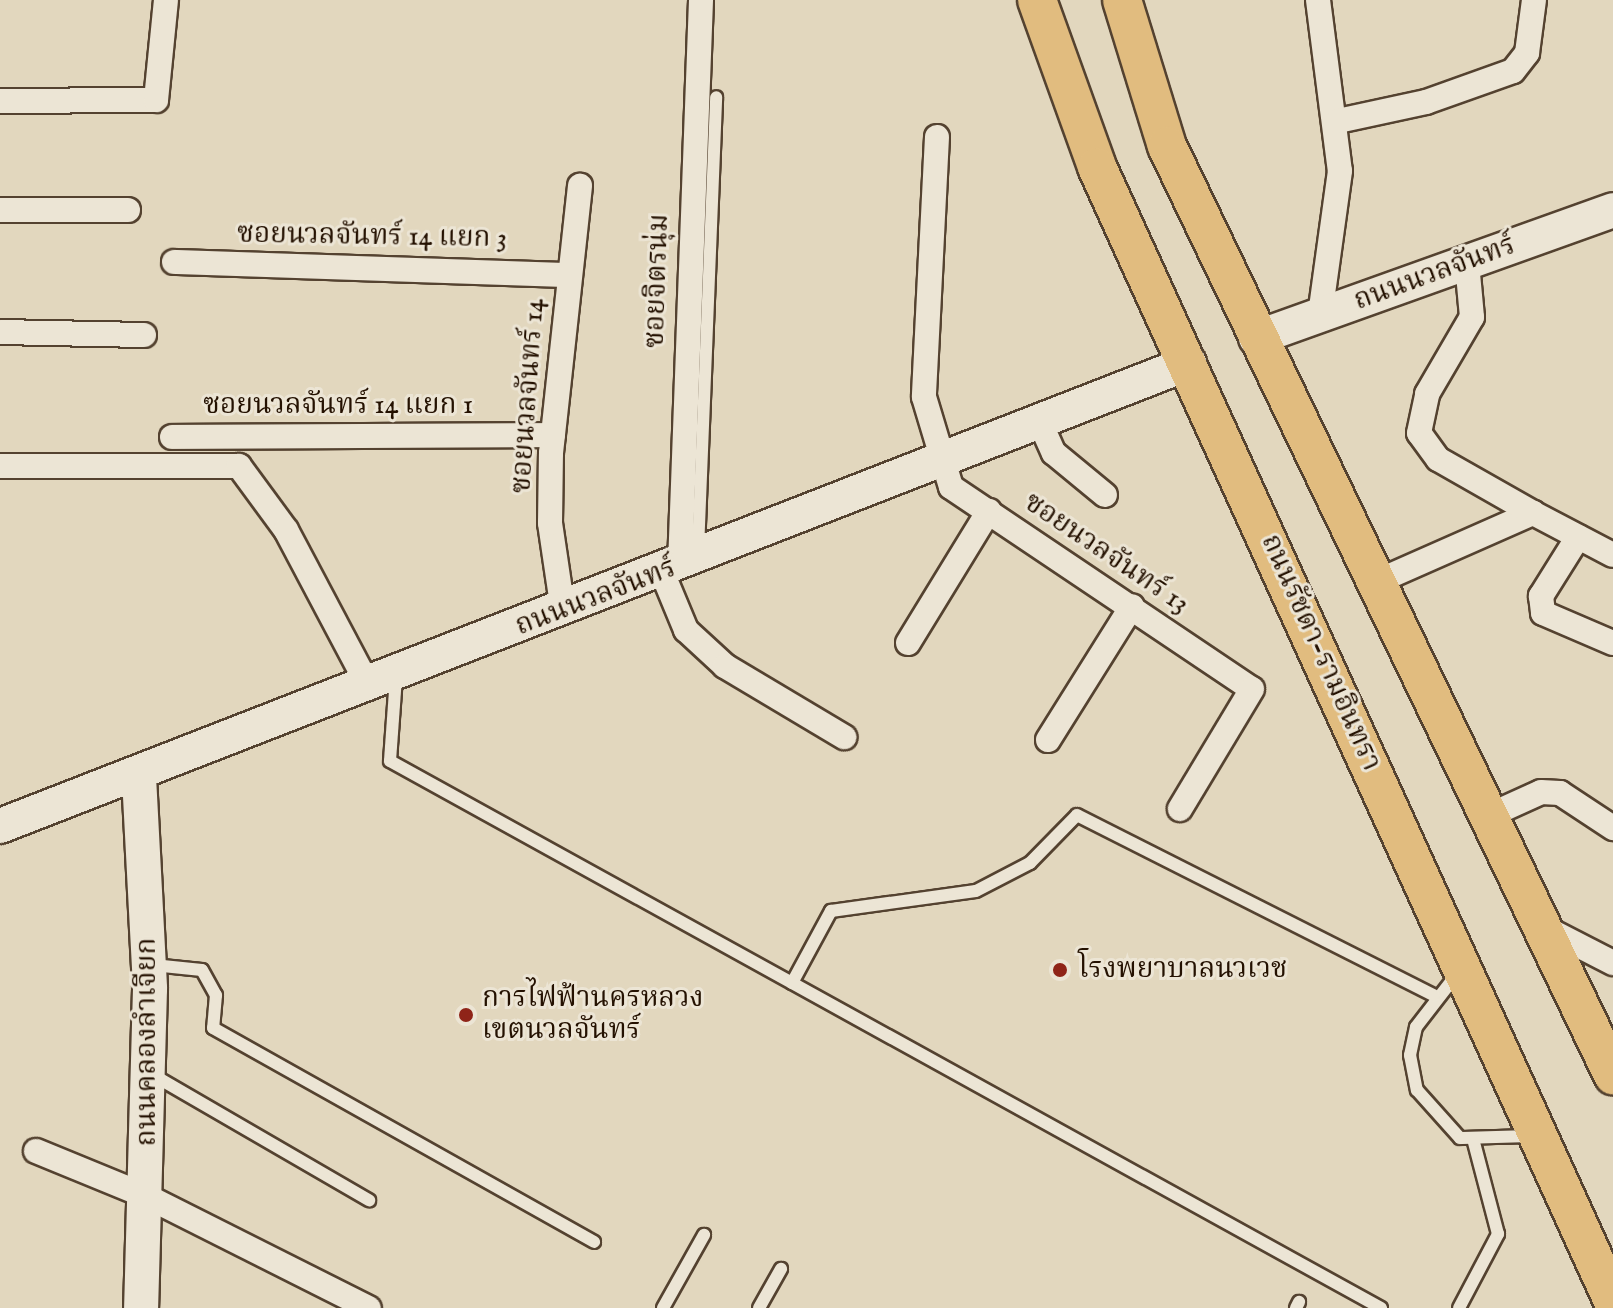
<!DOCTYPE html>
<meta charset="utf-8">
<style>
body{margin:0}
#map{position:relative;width:1613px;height:1308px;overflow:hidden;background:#e2d7be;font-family:"IM FELL English","Noto Serif Thai",serif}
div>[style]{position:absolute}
.roads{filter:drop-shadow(2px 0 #544230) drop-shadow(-2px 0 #544230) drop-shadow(0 2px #544230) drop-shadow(0 -2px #544230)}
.lane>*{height:12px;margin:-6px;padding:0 6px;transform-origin:6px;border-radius:6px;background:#ece5d5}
.street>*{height:24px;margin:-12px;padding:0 12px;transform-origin:12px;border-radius:12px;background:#ece5d5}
.secondary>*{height:34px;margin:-17px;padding:0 17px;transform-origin:17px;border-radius:17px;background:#ece5d5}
.primary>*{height:38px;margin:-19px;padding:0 19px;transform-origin:19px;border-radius:19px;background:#e1bc7f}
.dots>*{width:22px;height:22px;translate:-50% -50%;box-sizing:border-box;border:4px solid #ece5d5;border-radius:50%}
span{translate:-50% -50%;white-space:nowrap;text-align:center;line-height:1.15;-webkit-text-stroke:6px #ece5d5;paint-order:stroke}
.street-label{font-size:28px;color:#241101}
.poi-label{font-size:28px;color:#241101}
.left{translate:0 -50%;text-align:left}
</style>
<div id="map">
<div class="roads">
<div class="lane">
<div style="left:698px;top:550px;width:453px;rotate:-87.7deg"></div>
<div style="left:396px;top:677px;width:84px;rotate:94.1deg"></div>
<div style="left:390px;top:761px;width:1132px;rotate:28.9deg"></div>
<div style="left:153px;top:965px;width:49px;rotate:5.8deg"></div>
<div style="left:202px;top:970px;width:29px;rotate:61deg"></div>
<div style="left:216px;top:995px;width:33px;rotate:95deg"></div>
<div style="left:213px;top:1028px;width:437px;rotate:29.3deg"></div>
<div style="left:1457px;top:974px;width:67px;rotate:127.7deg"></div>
<div style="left:1416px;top:1027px;width:29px;rotate:102deg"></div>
<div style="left:1410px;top:1055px;width:36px;rotate:79deg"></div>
<div style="left:1417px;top:1090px;width:64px;rotate:48.1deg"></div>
<div style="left:1460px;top:1138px;width:72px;rotate:-1.6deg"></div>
<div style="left:792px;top:983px;width:82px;rotate:-61.6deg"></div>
<div style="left:831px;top:911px;width:146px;rotate:-7.9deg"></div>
<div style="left:976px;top:891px;width:61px;rotate:-27.4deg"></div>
<div style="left:1030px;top:863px;width:67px;rotate:-45.6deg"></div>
<div style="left:1077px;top:815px;width:400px;rotate:26.8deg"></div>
<div style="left:153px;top:1075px;width:250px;rotate:30.1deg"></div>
<div style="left:663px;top:1308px;width:84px;rotate:-60.7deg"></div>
<div style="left:759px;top:1308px;width:45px;rotate:-60.6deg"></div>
<div style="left:1296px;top:1308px;width:7px;rotate:-63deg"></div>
<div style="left:1459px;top:1308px;width:84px;rotate:-62.2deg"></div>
<div style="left:1498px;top:1234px;width:98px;rotate:-104.7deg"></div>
</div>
<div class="street">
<div style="left:1318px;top:0;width:172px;rotate:82.7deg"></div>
<div style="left:1340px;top:171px;width:146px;rotate:97.9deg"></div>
<div style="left:0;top:101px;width:156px;rotate:-0.4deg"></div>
<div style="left:156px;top:100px;width:100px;rotate:-84.3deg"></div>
<div style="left:1338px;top:121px;width:90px;rotate:-12.2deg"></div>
<div style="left:1426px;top:102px;width:92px;rotate:-19.6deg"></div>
<div style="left:1513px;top:71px;width:23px;rotate:-52deg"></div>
<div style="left:1527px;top:53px;width:53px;rotate:-82.5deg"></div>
<div style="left:937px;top:137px;width:260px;rotate:92.9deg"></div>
<div style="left:924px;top:397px;width:94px;rotate:73.3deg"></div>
<div style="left:951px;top:487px;width:362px;rotate:33.9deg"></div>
<div style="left:1252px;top:689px;width:140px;rotate:121deg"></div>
<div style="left:0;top:210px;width:128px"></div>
<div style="left:174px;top:262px;width:394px;rotate:1.9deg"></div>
<div style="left:0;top:332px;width:144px;rotate:1.2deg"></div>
<div style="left:1039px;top:420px;width:36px;rotate:66deg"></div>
<div style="left:1054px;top:453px;width:66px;rotate:39.5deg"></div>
<div style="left:172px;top:437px;width:381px;rotate:-0.3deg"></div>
<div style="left:0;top:466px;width:239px"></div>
<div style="left:239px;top:466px;width:79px;rotate:53.7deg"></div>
<div style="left:286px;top:530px;width:178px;rotate:62.1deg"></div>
<div style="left:1533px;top:513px;width:90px;rotate:27.7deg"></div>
<div style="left:1578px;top:537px;width:70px;rotate:122.1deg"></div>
<div style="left:1541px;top:596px;width:17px;rotate:83deg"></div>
<div style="left:1543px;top:613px;width:76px;rotate:23.2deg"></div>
<div style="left:680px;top:565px;width:565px;rotate:-87.87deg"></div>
<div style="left:662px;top:572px;width:63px;rotate:67.5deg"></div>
<div style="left:686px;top:630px;width:53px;rotate:42.7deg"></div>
<div style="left:725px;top:666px;width:139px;rotate:30.8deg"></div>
<div style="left:1374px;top:583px;width:174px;rotate:-23.8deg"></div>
<div style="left:1533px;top:513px;width:109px;rotate:-150.4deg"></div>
<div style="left:1438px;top:459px;width:32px;rotate:-126deg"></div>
<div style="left:1419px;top:433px;width:40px;rotate:-78deg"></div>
<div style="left:1427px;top:394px;width:89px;rotate:-59.7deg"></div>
<div style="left:1472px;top:317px;width:54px;rotate:-95.3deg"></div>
<div style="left:563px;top:611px;width:89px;rotate:-98.4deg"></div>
<div style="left:550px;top:523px;width:70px;rotate:-89.2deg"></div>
<div style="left:551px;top:453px;width:269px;rotate:-83.8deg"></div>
<div style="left:908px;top:643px;width:155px;rotate:-58.5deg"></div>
<div style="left:1048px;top:740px;width:158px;rotate:-57.9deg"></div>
<div style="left:1486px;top:817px;width:60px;rotate:-24.4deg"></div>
<div style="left:1541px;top:792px;width:19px;rotate:3deg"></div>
<div style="left:1560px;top:793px;width:64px;rotate:33.4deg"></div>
<div style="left:1541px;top:926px;width:81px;rotate:27.2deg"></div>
<div style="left:36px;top:1151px;width:121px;rotate:22.3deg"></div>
<div style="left:148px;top:1197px;width:247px;rotate:26.7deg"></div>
</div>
<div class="secondary">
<div style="left:1256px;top:338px;width:379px;rotate:-19.7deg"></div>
<div style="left:139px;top:777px;width:212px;rotate:87deg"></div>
<div style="left:150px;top:989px;width:319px;rotate:91.6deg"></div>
<div style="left:0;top:826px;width:1276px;rotate:-21.28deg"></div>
</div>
<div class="primary">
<div style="left:1037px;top:0;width:177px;rotate:70.2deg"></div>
<div style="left:1097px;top:167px;width:1246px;rotate:65.53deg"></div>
<div style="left:1122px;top:0;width:153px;rotate:72.9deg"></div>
<div style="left:1167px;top:146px;width:1031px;rotate:64.35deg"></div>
</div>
</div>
<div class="dots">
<div style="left:1060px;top:970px;background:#8f2418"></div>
<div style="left:466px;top:1015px;background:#8f2418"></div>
</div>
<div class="street-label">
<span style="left:372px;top:237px;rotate:1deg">ซอยนวลจันทร์ 14 แยก 3</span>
<span style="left:1435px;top:274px;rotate:-20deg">ถนนนวลจันทร์</span>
<span style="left:658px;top:281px;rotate:-88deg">ซอยจิตรนุ่ม</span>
<span style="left:529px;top:396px;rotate:-86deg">ซอยนวลจันทร์ 14</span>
<span style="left:338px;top:406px">ซอยนวลจันทร์ 14 แยก 1</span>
<span style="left:1106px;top:554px;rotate:34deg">ซอยนวลจันทร์ 13</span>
<span style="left:596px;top:598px;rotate:-21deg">ถนนนวลจันทร์</span>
<span style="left:1320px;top:653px;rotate:66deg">ถนนรัชดา-รามอินทรา</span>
<span style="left:148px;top:1042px;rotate:-90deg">ถนนคลองลำเจียก</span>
</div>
<div class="poi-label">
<span class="left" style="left:1078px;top:970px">โรงพยาบาลนวเวช</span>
<span class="left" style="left:482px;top:1015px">การไฟฟ้านครหลวง<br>เขตนวลจันทร์</span>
</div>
</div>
